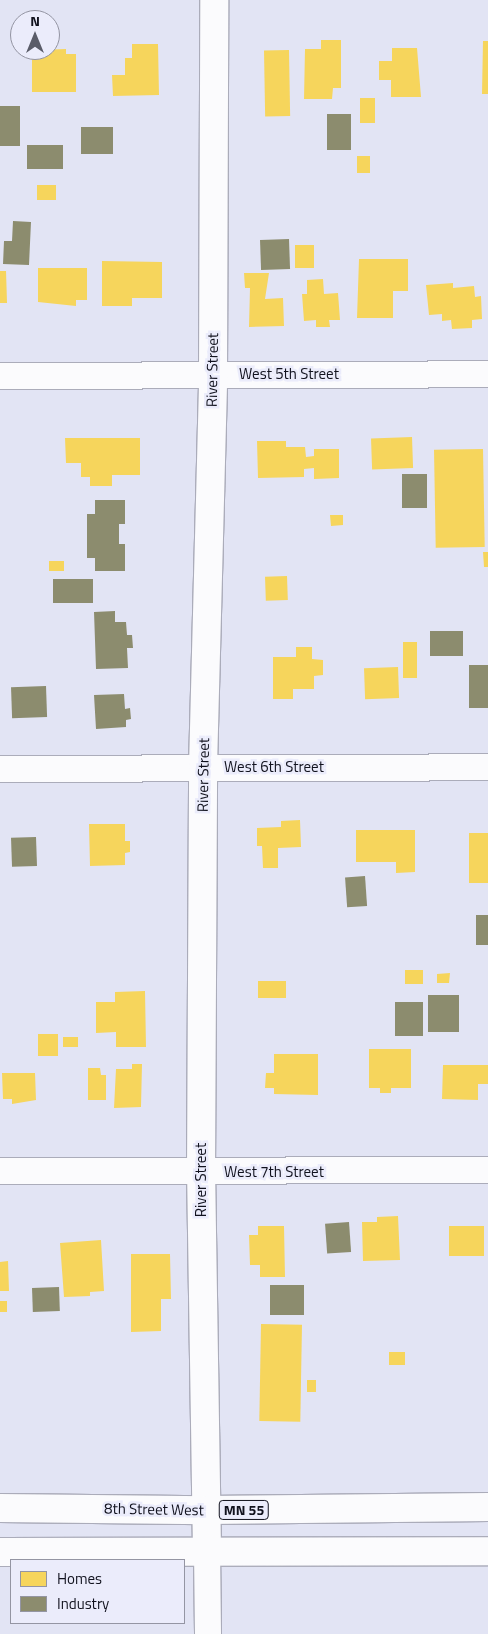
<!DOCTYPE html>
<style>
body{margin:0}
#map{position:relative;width:488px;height:1634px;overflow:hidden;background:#e2e4f4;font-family:"Titillium Web",sans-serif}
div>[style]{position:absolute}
.homes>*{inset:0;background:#f6d55c;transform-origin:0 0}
.industry>*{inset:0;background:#8c8c6e;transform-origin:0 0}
.roads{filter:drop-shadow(1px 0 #abacba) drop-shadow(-1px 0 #abacba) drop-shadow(0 1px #abacba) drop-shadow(0 -1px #abacba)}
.minor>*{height:26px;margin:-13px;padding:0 13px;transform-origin:13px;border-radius:13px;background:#fbfbfd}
.tertiary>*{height:28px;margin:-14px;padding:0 14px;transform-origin:14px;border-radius:14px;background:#fbfbfd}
.trunk>*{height:28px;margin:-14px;padding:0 14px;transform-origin:14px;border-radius:14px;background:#fbfbfd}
span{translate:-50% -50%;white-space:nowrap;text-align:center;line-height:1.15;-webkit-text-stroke:5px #ebecfb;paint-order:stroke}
.shield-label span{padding:1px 4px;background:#ebecfb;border:1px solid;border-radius:4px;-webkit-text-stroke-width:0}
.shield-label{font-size:14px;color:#11121e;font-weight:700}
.street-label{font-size:15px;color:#11121e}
.legend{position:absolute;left:10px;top:1559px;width:175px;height:65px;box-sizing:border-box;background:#ebecfb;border:1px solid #9495a3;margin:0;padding:6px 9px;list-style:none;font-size:15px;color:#11121e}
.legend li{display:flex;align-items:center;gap:10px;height:25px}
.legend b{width:25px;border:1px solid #9495a3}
.north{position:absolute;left:10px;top:10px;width:50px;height:50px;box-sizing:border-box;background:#ebecfb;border:1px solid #9495a3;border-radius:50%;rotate:0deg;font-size:14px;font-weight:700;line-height:20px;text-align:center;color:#11121e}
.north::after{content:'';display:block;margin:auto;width:18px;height:22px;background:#5a5c69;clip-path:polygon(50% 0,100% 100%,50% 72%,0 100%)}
</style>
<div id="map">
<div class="homes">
<div style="clip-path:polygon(321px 40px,341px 40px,341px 88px,333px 88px,332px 99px,304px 99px,305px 49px,321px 49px)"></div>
<div style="clip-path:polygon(483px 41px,488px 41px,488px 94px,482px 94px)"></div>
<div style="clip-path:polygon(132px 44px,158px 44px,159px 95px,113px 96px,112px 75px,125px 75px,125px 58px,132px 58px)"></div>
<div style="clip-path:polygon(392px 48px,417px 48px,421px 97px,391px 97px,391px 80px,379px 80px,379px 61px,392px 61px)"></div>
<div style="clip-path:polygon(66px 49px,66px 54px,76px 54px,76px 92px,32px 92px,32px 54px,40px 54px,40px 50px)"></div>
<div style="left:289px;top:50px;width:66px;height:25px;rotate:89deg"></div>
<div style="left:360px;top:98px;width:15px;height:25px"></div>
<div style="left:357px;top:156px;width:13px;height:17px"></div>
<div style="left:37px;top:185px;width:19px;height:15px"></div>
<div style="left:295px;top:245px;width:19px;height:23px"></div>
<div style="clip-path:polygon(359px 259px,408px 259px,408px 291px,393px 291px,393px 318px,357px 318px)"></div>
<div style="clip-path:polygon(102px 261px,162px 262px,162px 298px,132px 298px,132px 306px,102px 306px)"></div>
<div style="clip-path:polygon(38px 268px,87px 268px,87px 300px,76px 300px,76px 306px,38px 302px)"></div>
<div style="clip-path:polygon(0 271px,6px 271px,7px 303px,0 303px)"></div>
<div style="clip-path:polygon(244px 273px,269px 273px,265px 299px,283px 298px,284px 326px,249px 327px,250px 288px,245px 288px)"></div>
<div style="clip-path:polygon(323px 279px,324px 294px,338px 293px,340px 320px,329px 320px,330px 327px,316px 327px,316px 320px,304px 321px,302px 294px,307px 294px,307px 280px)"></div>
<div style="clip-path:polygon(453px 283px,453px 288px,474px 286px,475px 297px,481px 296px,482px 319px,472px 320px,472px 328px,452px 329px,451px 320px,442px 321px,442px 314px,429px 315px,426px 285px)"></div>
<div style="left:412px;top:437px;width:31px;height:41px;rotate:88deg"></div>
<div style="clip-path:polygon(65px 438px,140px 438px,140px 475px,112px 475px,112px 486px,90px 486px,90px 477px,81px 477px,81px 463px,66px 463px)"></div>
<div style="clip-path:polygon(257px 441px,286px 441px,286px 447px,305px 447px,306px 457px,314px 456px,314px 449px,339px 449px,339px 478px,314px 479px,314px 468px,304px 469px,304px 477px,258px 478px)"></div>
<div style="left:483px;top:449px;width:98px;height:49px;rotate:89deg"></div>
<div style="clip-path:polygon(330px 515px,343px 515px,343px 525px,331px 526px)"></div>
<div style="clip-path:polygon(483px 552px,488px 552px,488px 567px,484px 567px)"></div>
<div style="left:49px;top:561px;width:15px;height:10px"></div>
<div style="left:287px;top:576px;width:24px;height:22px;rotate:88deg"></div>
<div style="left:417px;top:642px;width:36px;height:14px;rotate:90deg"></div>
<div style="clip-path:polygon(296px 647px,312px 647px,312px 659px,323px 660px,323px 675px,314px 676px,314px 689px,293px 689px,293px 699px,273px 699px,273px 657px,296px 657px)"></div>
<div style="left:398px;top:667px;width:31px;height:34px;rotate:88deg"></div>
<div style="clip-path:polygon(300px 820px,301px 847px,278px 848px,278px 868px,263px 868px,262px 846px,257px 846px,257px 828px,281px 827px,281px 821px)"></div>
<div style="clip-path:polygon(89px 824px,125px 824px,125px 841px,130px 841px,130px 852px,125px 853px,125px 865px,90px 866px)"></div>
<div style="clip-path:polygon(356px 830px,415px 830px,415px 872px,396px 873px,396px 862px,356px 862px)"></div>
<div style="left:469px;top:833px;width:19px;height:50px"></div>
<div style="left:405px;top:970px;width:18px;height:14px"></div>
<div style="clip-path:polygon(450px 973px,449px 983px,437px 983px,437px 974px)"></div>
<div style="left:258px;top:981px;width:28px;height:17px"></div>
<div style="clip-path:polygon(145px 991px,146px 1047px,116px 1047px,116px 1032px,96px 1033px,96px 1002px,115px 1002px,115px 992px)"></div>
<div style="left:38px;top:1034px;width:20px;height:22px"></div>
<div style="left:63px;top:1037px;width:15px;height:10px"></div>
<div style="clip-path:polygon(369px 1049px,411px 1049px,411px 1088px,391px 1088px,391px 1093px,380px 1093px,380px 1088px,369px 1088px)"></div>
<div style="clip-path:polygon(274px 1054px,318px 1054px,318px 1095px,274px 1094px,274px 1088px,265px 1088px,266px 1073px,274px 1073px)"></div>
<div style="clip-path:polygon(132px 1064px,142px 1064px,141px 1107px,114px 1108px,116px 1069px,132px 1069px)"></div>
<div style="clip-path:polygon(443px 1065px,488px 1065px,488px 1084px,478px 1084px,478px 1100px,442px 1099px)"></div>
<div style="clip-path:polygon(88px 1068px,100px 1068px,101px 1075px,106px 1075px,106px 1100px,88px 1100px)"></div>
<div style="clip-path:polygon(2px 1073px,35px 1073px,36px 1100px,12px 1104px,12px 1099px,3px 1099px)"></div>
<div style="clip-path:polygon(398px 1216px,400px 1260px,363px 1261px,362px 1222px,377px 1222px,377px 1217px)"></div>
<div style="clip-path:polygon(258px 1226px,284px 1226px,285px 1277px,260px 1277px,260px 1265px,250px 1265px,249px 1235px,258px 1235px)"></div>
<div style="left:484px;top:1226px;width:30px;height:35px;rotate:90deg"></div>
<div style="clip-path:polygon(101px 1240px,104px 1291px,90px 1292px,90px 1296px,64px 1297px,60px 1243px)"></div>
<div style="clip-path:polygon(131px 1254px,170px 1254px,171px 1299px,161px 1299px,161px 1331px,131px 1332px)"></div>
<div style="clip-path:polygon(8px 1261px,9px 1291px,0 1291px,0 1262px)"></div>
<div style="left:0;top:1301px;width:7px;height:11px"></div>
<div style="left:261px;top:1324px;width:41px;height:97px;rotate:1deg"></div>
<div style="left:389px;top:1352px;width:16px;height:13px"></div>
<div style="left:307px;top:1380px;width:9px;height:12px"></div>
</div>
<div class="industry">
<div style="left:0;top:106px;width:20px;height:40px"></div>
<div style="left:327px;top:114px;width:24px;height:36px"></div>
<div style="left:81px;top:127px;width:32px;height:27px"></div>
<div style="left:27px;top:145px;width:36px;height:24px"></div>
<div style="clip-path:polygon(13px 221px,31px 222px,29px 265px,3px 264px,4px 241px,12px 241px)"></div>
<div style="left:289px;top:239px;width:30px;height:29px;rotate:88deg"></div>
<div style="left:427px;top:474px;width:34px;height:25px;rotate:90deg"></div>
<div style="clip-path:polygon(95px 500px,125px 500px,125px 524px,119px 524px,119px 544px,125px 544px,125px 571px,95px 571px,95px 558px,87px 558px,87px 514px,95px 514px)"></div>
<div style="left:53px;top:579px;width:40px;height:24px"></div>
<div style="clip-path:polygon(115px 611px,115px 622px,126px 622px,127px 635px,132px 635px,133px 648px,127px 648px,128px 668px,96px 669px,94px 612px)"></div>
<div style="left:463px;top:631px;width:25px;height:33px;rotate:90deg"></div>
<div style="left:469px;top:665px;width:19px;height:43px"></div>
<div style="left:46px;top:686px;width:31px;height:35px;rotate:88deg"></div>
<div style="clip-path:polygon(124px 694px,125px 709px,130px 708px,131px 719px,126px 720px,126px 727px,96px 729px,94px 695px)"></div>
<div style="left:36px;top:837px;width:29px;height:25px;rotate:88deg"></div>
<div style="left:365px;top:876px;width:30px;height:20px;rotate:86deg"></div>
<div style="left:476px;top:915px;width:12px;height:30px"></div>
<div style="left:428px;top:995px;width:31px;height:37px"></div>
<div style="left:395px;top:1002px;width:28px;height:34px"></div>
<div style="left:349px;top:1222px;width:30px;height:24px;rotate:86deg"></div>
<div style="left:304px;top:1285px;width:30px;height:34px;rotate:90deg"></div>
<div style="left:59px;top:1287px;width:24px;height:27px;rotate:88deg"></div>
</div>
<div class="roads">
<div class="minor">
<div style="left:0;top:376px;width:488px;rotate:-0.2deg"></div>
<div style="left:0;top:769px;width:488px;rotate:-0.2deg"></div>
<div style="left:0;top:1171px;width:488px;rotate:-0.1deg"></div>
<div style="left:207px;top:1550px;width:84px;rotate:89.3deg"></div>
</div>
<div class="tertiary">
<div style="left:207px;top:1550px;width:378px;rotate:-90.9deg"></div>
<div style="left:201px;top:1172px;width:405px;rotate:-89.7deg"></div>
<div style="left:203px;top:767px;width:392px;rotate:-88.5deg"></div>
<div style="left:213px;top:375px;width:375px;rotate:-89.8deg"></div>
</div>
<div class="trunk">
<div style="left:0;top:1508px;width:207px;rotate:0.6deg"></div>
<div style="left:207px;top:1510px;width:281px;rotate:-0.6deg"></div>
<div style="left:0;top:1552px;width:488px;rotate:-0.1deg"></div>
</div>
</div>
<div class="shield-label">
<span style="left:244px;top:1510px">MN 55</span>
</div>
<div class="street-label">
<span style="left:212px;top:370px;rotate:-89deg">River Street</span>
<span style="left:289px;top:374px">West 5th Street</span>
<span style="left:274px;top:767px">West 6th Street</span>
<span style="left:203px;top:775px;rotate:-89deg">River Street</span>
<span style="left:274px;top:1172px">West 7th Street</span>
<span style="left:201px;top:1180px;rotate:-90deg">River Street</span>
<span style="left:154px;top:1509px;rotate:1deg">8th Street West</span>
</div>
<ul class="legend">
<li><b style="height:14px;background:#f6d55c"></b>Homes</li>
<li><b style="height:14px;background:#8c8c6e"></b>Industry</li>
</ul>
<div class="north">N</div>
</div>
